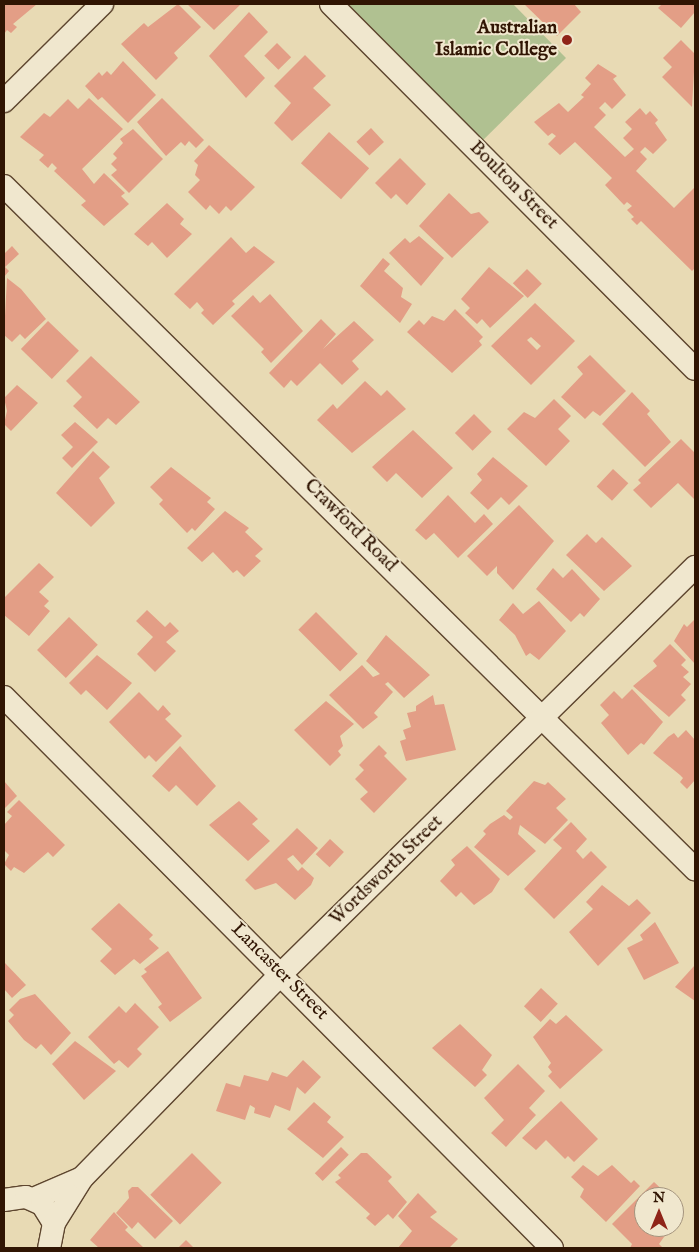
<!DOCTYPE html>
<style>
body{margin:0}
#map{position:relative;width:699px;height:1252px;overflow:hidden;background:#e8dab4;font-family:"IM FELL English",serif}
div>[style]{position:absolute}
.green>*{inset:0;background:#b0c191}
.building>*{inset:0;background:#e39e86;transform-origin:0 0}
.roads{filter:drop-shadow(1px 0 #5e462f) drop-shadow(-1px 0 #5e462f) drop-shadow(0 1px #5e462f) drop-shadow(0 -1px #5e462f)}
.minor>*{height:22px;margin:-11px;padding:0 11px;transform-origin:11px;border-radius:11px;background:#f0e7ce}
.dots>*{width:14px;height:14px;translate:-50% -50%;box-sizing:border-box;border:2px solid #f0e7ce;border-radius:50%}
span{translate:-50% -50%;white-space:nowrap;text-align:center;line-height:1.15;-webkit-text-stroke:4px #f0e7ce;paint-order:stroke}
.poi-label{font-size:19px;color:#301503;font-weight:700}
.right{translate:-100% -50%;text-align:right}
.street-label{font-size:19px;color:#301503}
.frame{position:absolute;inset:0;border:5px solid #301503;pointer-events:none}
.north{position:absolute;left:634px;top:1187px;width:50px;height:50px;box-sizing:border-box;background:#f0e7ce;border:1px solid #a3937d;border-radius:50%;rotate:0deg;font-size:14px;font-weight:700;line-height:20px;text-align:center;color:#301503}
.north::after{content:'';display:block;margin:auto;width:18px;height:22px;background:#8f2418;clip-path:polygon(50% 0,100% 100%,50% 72%,0 100%)}
</style>
<div id="map">
<div class="green">
<div style="clip-path:polygon(331px 4px,513px 4px,566px 58px,475px 148px)"></div>
</div>
<div class="building">
<div style="clip-path:polygon(4px 4px,37px 4px,13px 24px,17px 27px,11px 33px,7px 30px,4px 34px)"></div>
<div style="clip-path:polygon(178px 4px,201px 27px,174px 53px,178px 58px,156px 80px,121px 44px,144px 23px,148px 27px)"></div>
<div style="clip-path:polygon(187px 4px,241px 4px,214px 30px)"></div>
<div style="clip-path:polygon(524px 4px,574px 4px,581px 12px,557px 36px)"></div>
<div style="clip-path:polygon(662px 4px,695px 4px,695px 12px,681px 28px,658px 8px)"></div>
<div style="clip-path:polygon(249px 12px,268px 32px,244px 56px,265px 78px,246px 98px,209px 56px)"></div>
<div style="clip-path:polygon(681px 40px,695px 54px,692px 107px,662px 77px,672px 67px,663px 58px)"></div>
<div style="left:277px;top:43px;width:20px;height:18px;rotate:45deg"></div>
<div style="clip-path:polygon(305px 55px,326px 76px,313px 88px,331px 105px,292px 141px,274px 123px,291px 103px,274px 86px)"></div>
<div style="clip-path:polygon(123px 61px,156px 95px,128px 123px,102px 97px,98px 100px,85px 86px,99px 72px,102px 76px,107px 71px,111px 75px)"></div>
<div style="clip-path:polygon(598px 64px,617px 76px,613px 79px,626px 95px,612px 109px,605px 102px,599px 108px,606px 115px,594px 127px,625px 157px,634px 149px,623px 138px,632px 129px,625px 122px,640px 108px,646px 115px,650px 111px,658px 120px,655px 123px,667px 140px,653px 154px,645px 147px,640px 152px,647px 159px,636px 171px,674px 208px,695px 187px,695px 268px,692px 271px,641px 221px,637px 225px,631px 219px,634px 217px,627px 210px,632px 206px,627px 202px,624px 205px,605px 185px,612px 178px,575px 142px,560px 155px,548px 144px,556px 136px,552px 133px,548px 136px,534px 122px,559px 103px,568px 112px,584px 97px,581px 95px,591px 84px,585px 78px)"></div>
<div style="clip-path:polygon(89px 98px,123px 129px,82px 169px,94px 184px,104px 173px,125px 193px,121px 196px,129px 204px,104px 226px,81px 205px,86px 201px,54px 171px,57px 168px,52px 163px,48px 168px,39px 160px,44px 155px,20px 137px,44px 113px,50px 117px,68px 99px,78px 109px)"></div>
<div style="clip-path:polygon(162px 98px,204px 140px,196px 148px,189px 141px,185px 146px,181px 142px,166px 156px,137px 122px)"></div>
<div style="left:371px;top:128px;width:19px;height:20px;rotate:47deg"></div>
<div style="clip-path:polygon(133px 129px,163px 159px,129px 193px,111px 175px,117px 170px,111px 164px,117px 158px,113px 154px,123px 143px,120px 139px)"></div>
<div style="left:329px;top:132px;width:54px;height:42px;rotate:42deg"></div>
<div style="clip-path:polygon(209px 145px,255px 187px,231px 211px,226px 206px,219px 214px,210px 205px,206px 210px,188px 192px,200px 180px,195px 175px,198px 165px,194px 161px)"></div>
<div style="clip-path:polygon(400px 158px,426px 184px,407px 205px,396px 194px,391px 199px,375px 183px)"></div>
<div style="clip-path:polygon(449px 193px,471px 214px,479px 212px,489px 222px,452px 258px,419px 226px)"></div>
<div style="clip-path:polygon(167px 203px,184px 219px,180px 224px,192px 234px,167px 258px,152px 242px,148px 246px,134px 234px)"></div>
<div style="clip-path:polygon(419px 236px,444px 258px,421px 286px,389px 253px,405px 238px,410px 243px)"></div>
<div style="clip-path:polygon(231px 237px,246px 253px,254px 246px,275px 262px,232px 301px,235px 304px,213px 325px,201px 313px,204px 310px,197px 302px,190px 309px,174px 294px)"></div>
<div style="clip-path:polygon(12px 246px,19px 254px,5px 267px,9px 271px,4px 277px,4px 254px)"></div>
<div style="clip-path:polygon(383px 258px,390px 264px,384px 271px,403px 288px,401px 297px,412px 304px,400px 323px,360px 286px)"></div>
<div style="clip-path:polygon(489px 267px,524px 296px,490px 328px,482px 319px,477px 324px,465px 313px,470px 308px,461px 299px)"></div>
<div style="left:527px;top:269px;width:21px;height:20px;rotate:45deg"></div>
<div style="clip-path:polygon(7px 278px,21px 289px,46px 319px,25px 339px,20px 334px,12px 342px,4px 335px)"></div>
<div style="clip-path:polygon(270px 294px,303px 331px,271px 363px,261px 352px,264px 349px,231px 316px,253px 295px,260px 303px)"></div>
<div style="clip-path:polygon(evenodd,535px 303px,575px 341px,531px 385px,491px 346px,535px 303px,531px 337px,541px 346px,537px 350px,527px 340px,531px 337px)"></div>
<div style="clip-path:polygon(455px 309px,483px 337px,479px 341px,482px 345px,452px 373px,407px 332px,419px 320px,424px 325px,432px 316px,444px 321px)"></div>
<div style="clip-path:polygon(321px 319px,336px 334px,323px 349px,354px 321px,374px 340px,352px 361px,359px 369px,342px 385px,320px 363px,297px 386px,291px 380px,284px 388px,269px 373px)"></div>
<div style="left:48px;top:321px;width:43px;height:39px;rotate:44deg"></div>
<div style="clip-path:polygon(590px 355px,626px 391px,600px 416px,593px 411px,585px 419px,561px 397px,583px 374px,577px 367px)"></div>
<div style="clip-path:polygon(91px 356px,140px 402px,116px 425px,108px 418px,97px 429px,73px 406px,82px 397px,66px 381px)"></div>
<div style="clip-path:polygon(365px 381px,381px 396px,387px 390px,406px 409px,352px 453px,317px 420px,333px 404px,337px 409px)"></div>
<div style="clip-path:polygon(17px 385px,38px 403px,11px 431px,4px 424px,7px 411px,4px 398px)"></div>
<div style="clip-path:polygon(632px 392px,650px 411px,647px 414px,671px 442px,645px 467px,602px 424px)"></div>
<div style="clip-path:polygon(554px 399px,571px 416px,558px 429px,570px 441px,546px 466px,507px 429px,524px 412px,535px 418px)"></div>
<div style="left:474px;top:414px;width:25px;height:27px;rotate:45deg"></div>
<div style="clip-path:polygon(75px 422px,98px 442px,72px 468px,62px 458px,73px 447px,61px 435px)"></div>
<div style="clip-path:polygon(413px 430px,453px 468px,422px 498px,396px 473px,387px 482px,372px 467px)"></div>
<div style="clip-path:polygon(681px 439px,695px 453px,695px 500px,678px 483px,651px 508px,633px 490px,641px 483px,638px 480px)"></div>
<div style="clip-path:polygon(93px 451px,110px 467px,99px 478px,115px 503px,91px 527px,56px 493px)"></div>
<div style="clip-path:polygon(493px 457px,528px 486px,509px 505px,501px 497px,488px 510px,470px 493px,482px 480px,477px 474px)"></div>
<div style="clip-path:polygon(171px 467px,211px 498px,207px 502px,215px 509px,195px 531px,192px 528px,187px 533px,159px 504px,163px 500px,150px 487px)"></div>
<div style="left:613px;top:469px;width:21px;height:24px;rotate:43deg"></div>
<div style="clip-path:polygon(448px 495px,475px 523px,484px 514px,493px 524px,458px 558px,434px 533px,426px 540px,415px 530px)"></div>
<div style="clip-path:polygon(519px 505px,554px 541px,513px 590px,497px 573px,497px 566px,487px 576px,467px 556px)"></div>
<div style="clip-path:polygon(225px 511px,249px 528px,245px 532px,263px 549px,255px 556px,261px 561px,244px 577px,237px 570px,233px 573px,213px 552px,202px 562px,187px 548px)"></div>
<div style="clip-path:polygon(587px 534px,596px 543px,602px 537px,632px 566px,604px 591px,566px 555px)"></div>
<div style="clip-path:polygon(39px 563px,54px 577px,39px 592px,49px 601px,44px 606px,50px 611px,29px 636px,4px 615px,4px 598px)"></div>
<div style="clip-path:polygon(553px 568px,563px 578px,572px 569px,600px 599px,584px 617px,580px 613px,571px 622px,536px 589px)"></div>
<div style="clip-path:polygon(539px 601px,566px 631px,539px 660px,530px 653px,526px 656px,515px 635px,499px 620px,513px 603px,523px 614px)"></div>
<div style="clip-path:polygon(147px 610px,165px 627px,170px 622px,179px 631px,166px 642px,176px 651px,155px 672px,137px 654px,153px 637px,136px 621px)"></div>
<div style="left:316px;top:612px;width:59px;height:25px;rotate:45deg"></div>
<div style="left:69px;top:617px;width:40px;height:46px;rotate:44deg"></div>
<div style="clip-path:polygon(695px 619px,695px 664px,674px 641px,684px 624px,687px 627px)"></div>
<div style="clip-path:polygon(386px 635px,430px 675px,404px 698px,388px 682px,385px 684px,393px 692px,374px 713px,378px 717px,363px 729px,329px 695px,362px 665px,373px 677px,380px 674px,366px 661px)"></div>
<div style="clip-path:polygon(670px 644px,686px 660px,681px 665px,689px 672px,683px 677px,691px 684px,681px 695px,686px 700px,669px 717px,633px 686px,657px 666px,653px 661px)"></div>
<div style="clip-path:polygon(97px 655px,132px 683px,107px 710px,86px 690px,81px 695px,69px 683px)"></div>
<div style="clip-path:polygon(632px 689px,663px 722px,644px 745px,641px 743px,628px 755px,601px 723px,609px 715px,600px 705px,614px 691px,622px 699px)"></div>
<div style="clip-path:polygon(139px 692px,158px 711px,163px 705px,171px 714px,165px 719px,182px 736px,156px 762px,149px 755px,145px 759px,109px 722px)"></div>
<div style="clip-path:polygon(433px 695px,435px 705px,444px 704px,456px 750px,406px 761px,400px 741px,406px 739px,403px 730px,411px 727px,407px 713px,416px 711px,416px 706px)"></div>
<div style="clip-path:polygon(326px 701px,354px 724px,340px 736px,343px 746px,338px 751px,341px 755px,330px 766px,294px 730px)"></div>
<div style="clip-path:polygon(686px 730px,695px 740px,695px 780px,687px 789px,680px 782px,683px 778px,680px 775px,653px 753px,668px 737px,674px 733px,678px 738px)"></div>
<div style="clip-path:polygon(379px 745px,387px 753px,384px 756px,407px 779px,374px 813px,360px 799px,368px 792px,355px 779px,364px 770px,359px 765px)"></div>
<div style="clip-path:polygon(180px 746px,216px 786px,197px 806px,176px 785px,169px 792px,152px 776px)"></div>
<div style="clip-path:polygon(4px 781px,17px 796px,4px 809px)"></div>
<div style="clip-path:polygon(534px 781px,545px 785px,548px 782px,566px 799px,556px 808px,568px 820px,545px 844px,520px 825px,518px 834px,536px 851px,508px 876px,474px 847px,486px 834px,483px 831px,490px 824px,504px 815px,510px 820px,513px 817px,506px 811px)"></div>
<div style="clip-path:polygon(19px 800px,65px 845px,53px 857px,48px 852px,24px 873px,14px 867px,11px 871px,4px 864px,9px 855px,4px 850px,4px 825px,12px 816px,7px 812px)"></div>
<div style="clip-path:polygon(239px 801px,258px 819px,252px 824px,270px 841px,248px 861px,209px 825px)"></div>
<div style="clip-path:polygon(571px 822px,587px 839px,576px 851px,583px 859px,591px 851px,607px 867px,554px 919px,524px 889px,562px 848px,553px 840px)"></div>
<div style="clip-path:polygon(297px 828px,318px 848px,302px 865px,293px 855px,287px 859px,298px 871px,302px 867px,314px 878px,311px 885px,295px 900px,276px 883px,255px 890px,245px 880px)"></div>
<div style="left:330px;top:839px;width:19px;height:21px;rotate:43deg"></div>
<div style="clip-path:polygon(467px 846px,500px 879px,492px 892px,474px 905px,461px 892px,456px 897px,440px 881px,455px 865px,451px 860px)"></div>
<div style="clip-path:polygon(602px 885px,629px 906px,637px 899px,651px 913px,598px 966px,569px 932px,593px 909px,586px 902px)"></div>
<div style="clip-path:polygon(119px 903px,153px 935px,149px 939px,159px 948px,140px 964px,134px 959px,115px 975px,100px 961px,112px 949px,91px 929px)"></div>
<div style="clip-path:polygon(655px 922px,679px 963px,644px 980px,627px 948px,643px 940px,640px 935px)"></div>
<div style="clip-path:polygon(168px 951px,202px 998px,170px 1022px,158px 1007px,162px 1004px,141px 976px,147px 972px,144px 969px)"></div>
<div style="clip-path:polygon(4px 962px,26px 985px,12px 998px,4px 989px)"></div>
<div style="clip-path:polygon(695px 965px,695px 1001px,675px 987px)"></div>
<div style="left:541px;top:988px;width:23px;height:25px;rotate:43deg"></div>
<div style="clip-path:polygon(35px 994px,71px 1033px,51px 1055px,41px 1044px,36px 1049px,24px 1040px,8px 1021px,14px 1015px,9px 1010px,20px 999px)"></div>
<div style="clip-path:polygon(135px 1003px,159px 1027px,137px 1049px,142px 1054px,128px 1068px,119px 1060px,114px 1064px,88px 1037px,119px 1006px,126px 1013px)"></div>
<div style="clip-path:polygon(566px 1015px,603px 1050px,560px 1089px,548px 1076px,552px 1072px,548px 1067px,551px 1063px,533px 1037px,550px 1019px,556px 1024px)"></div>
<div style="clip-path:polygon(460px 1024px,492px 1055px,482px 1070px,487px 1075px,475px 1087px,432px 1048px)"></div>
<div style="clip-path:polygon(75px 1041px,116px 1071px,84px 1100px,52px 1064px)"></div>
<div style="clip-path:polygon(303px 1060px,321px 1077px,305px 1094px,297px 1087px,290px 1111px,275px 1105px,270px 1118px,254px 1113px,255px 1108px,250px 1105px,245px 1120px,216px 1111px,226px 1083px,240px 1087px,244px 1075px,268px 1081px,272px 1072px,287px 1077px)"></div>
<div style="clip-path:polygon(518px 1064px,545px 1091px,529px 1108px,536px 1115px,506px 1147px,491px 1133px,504px 1120px,484px 1098px)"></div>
<div style="clip-path:polygon(561px 1101px,598px 1139px,574px 1162px,568px 1156px,565px 1159px,546px 1140px,536px 1150px,522px 1138px)"></div>
<div style="clip-path:polygon(314px 1102px,331px 1117px,327px 1122px,344px 1137px,323px 1158px,287px 1129px)"></div>
<div style="left:341px;top:1147px;width:11px;height:37px;rotate:45deg"></div>
<div style="left:192px;top:1153px;width:42px;height:59px;rotate:45deg"></div>
<div style="clip-path:polygon(361px 1153px,367px 1153px,392px 1177px,388px 1181px,407px 1202px,393px 1219px,388px 1214px,375px 1226px,366px 1218px,370px 1214px,335px 1182px,341px 1178px,338px 1175px)"></div>
<div style="clip-path:polygon(583px 1165px,598px 1176px,612px 1165px,631px 1183px,634px 1180px,640px 1186px,606px 1222px,580px 1197px,584px 1189px,571px 1177px)"></div>
<div style="clip-path:polygon(654px 1182px,670px 1197px,644px 1197px,644px 1227px,669px 1230px,659px 1244px,663px 1248px,630px 1248px,632px 1244px,612px 1224px)"></div>
<div style="clip-path:polygon(132px 1187px,138px 1187px,173px 1221px,155px 1239px,138px 1222px,132px 1229px,116px 1213px,129px 1198px,128px 1191px)"></div>
<div style="clip-path:polygon(418px 1193px,437px 1212px,430px 1217px,458px 1239px,449px 1248px,398px 1248px,412px 1231px,398px 1216px)"></div>
<div style="clip-path:polygon(114px 1212px,128px 1227px,125px 1230px,144px 1248px,99px 1248px,90px 1240px)"></div>
<div style="clip-path:polygon(186px 1240px,194px 1248px,178px 1248px)"></div>
</div>
<div class="roads">
<div class="minor">
<div style="left:331px;top:4px;width:515px;rotate:45.08deg"></div>
<div style="left:4px;top:101px;width:138px;rotate:-44.7deg"></div>
<div style="left:4px;top:186px;width:972px;rotate:44.67deg"></div>
<div style="left:4px;top:697px;width:777px;rotate:45.16deg"></div>
<div style="left:33px;top:1199px;width:53px;rotate:-23.2deg"></div>
<div style="left:4px;top:1200px;width:22px;rotate:-8deg"></div>
<div style="left:26px;top:1197px;width:17px;rotate:24deg"></div>
<div style="left:42px;top:1204px;width:22px;rotate:58deg"></div>
<div style="left:54px;top:1223px;width:25px;rotate:101deg"></div>
<div style="left:54px;top:1223px;width:53px;rotate:-58.1deg"></div>
<div style="left:82px;top:1178px;width:285px;rotate:-45.7deg"></div>
<div style="left:281px;top:974px;width:581px;rotate:-44.51deg"></div>
</div>
</div>
<div class="dots">
<div style="left:567px;top:40px;background:#8f2418"></div>
</div>
<div class="poi-label">
<span class="right" style="left:557px;top:40px">Australian<br>Islamic College</span>
</div>
<div class="street-label">
<span style="left:513px;top:186px;rotate:45deg">Boulton Street</span>
<span style="left:350px;top:526px;rotate:45deg">Crawford Road</span>
<span style="left:387px;top:871px;rotate:-44deg">Wordsworth Street</span>
<span style="left:279px;top:972px;rotate:45deg">Lancaster Street</span>
</div>
<div class="frame"></div>
<div class="north">N</div>
</div>
